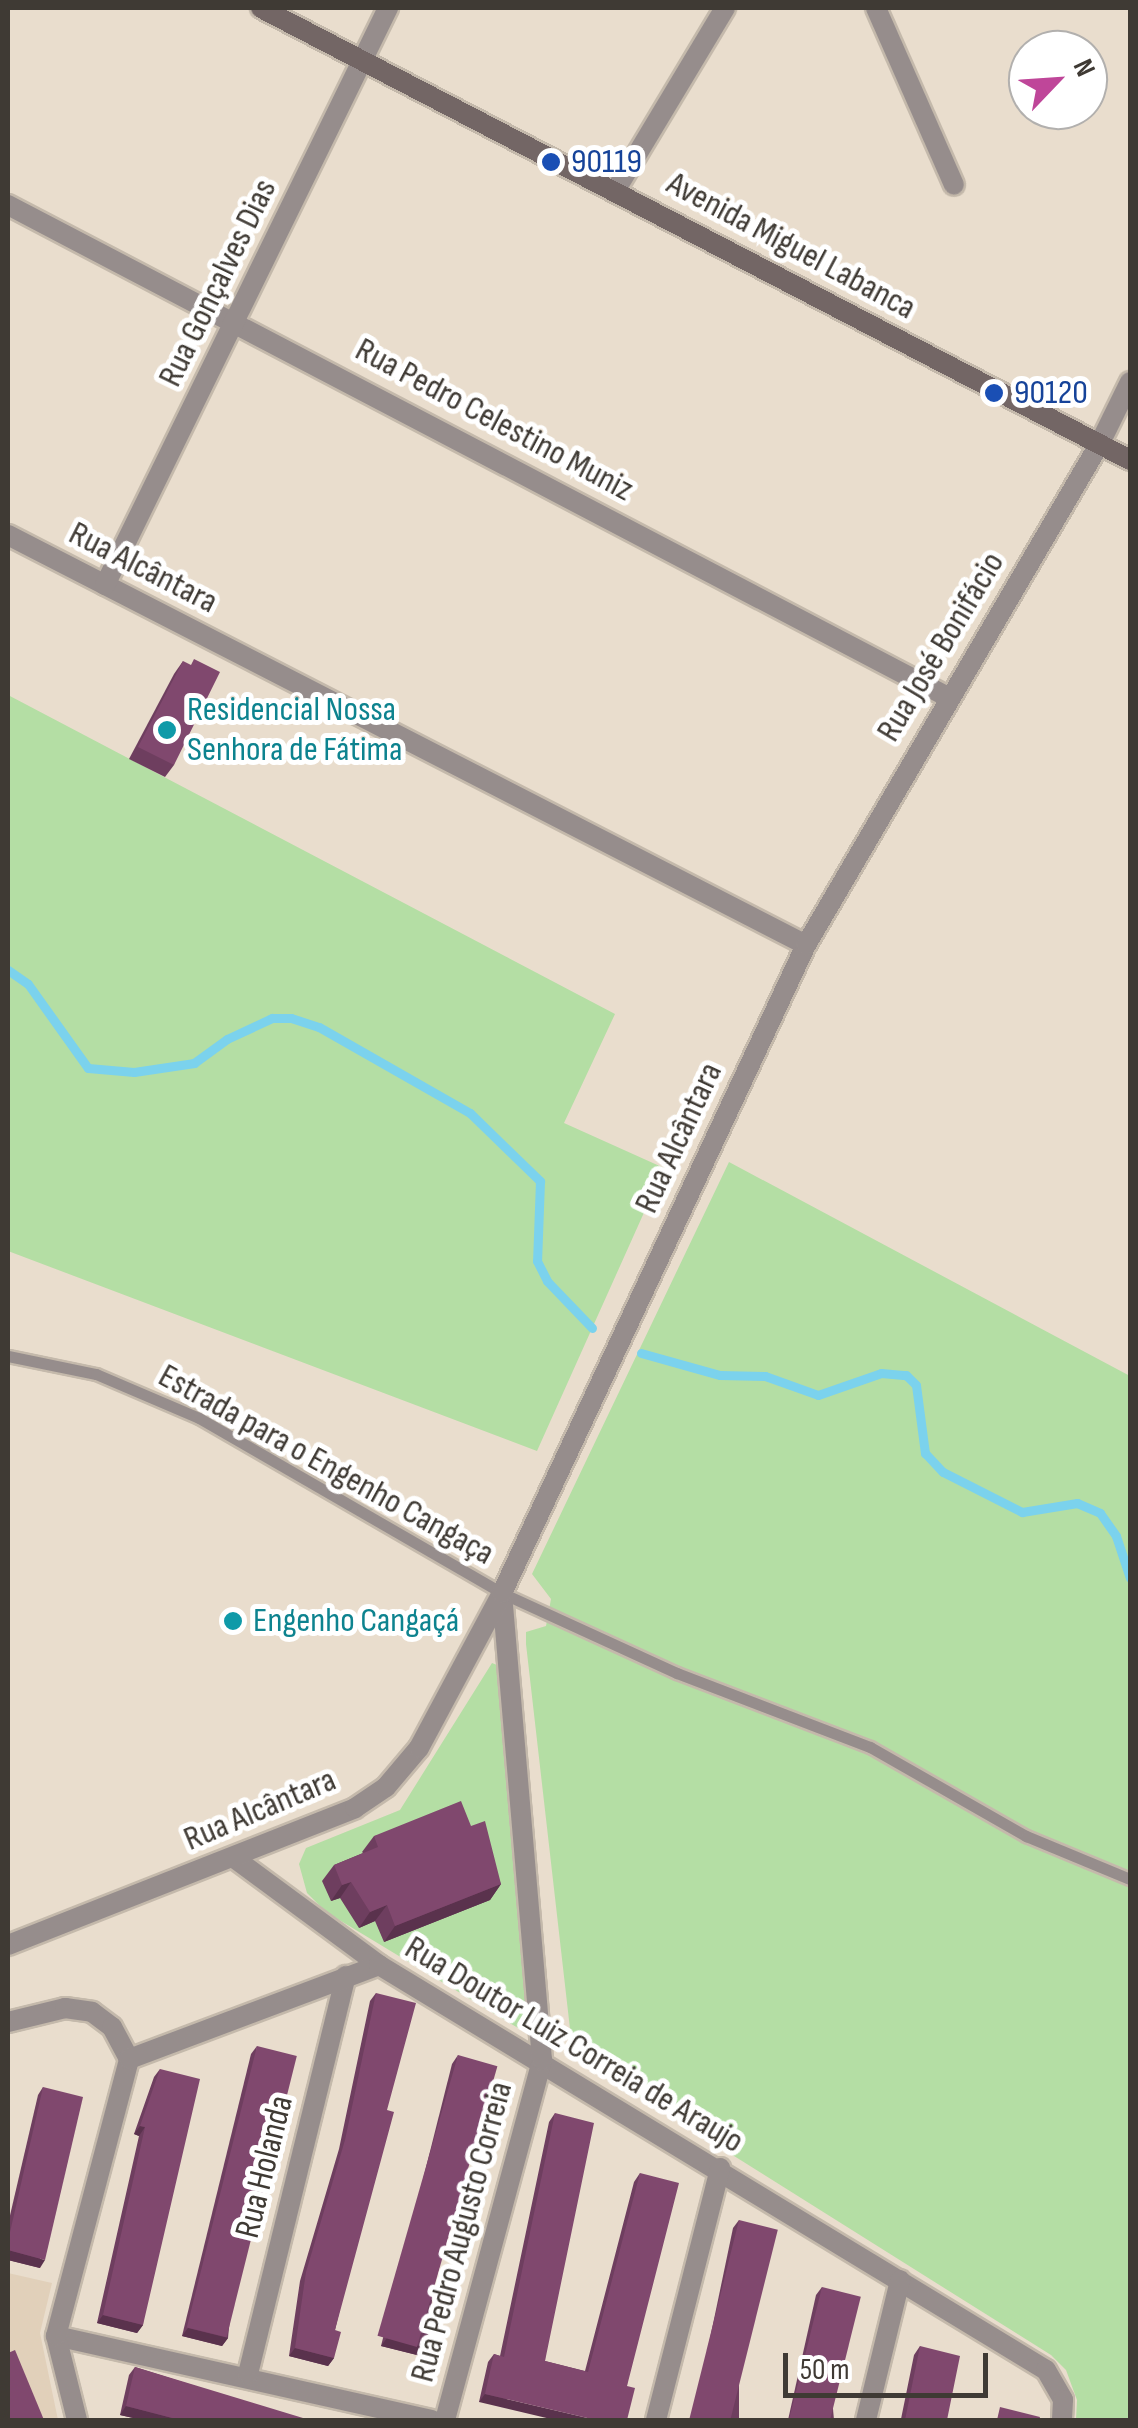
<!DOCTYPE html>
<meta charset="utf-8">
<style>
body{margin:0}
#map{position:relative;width:1138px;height:2428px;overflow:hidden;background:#e9ddcd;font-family:"Sofia Sans Condensed",sans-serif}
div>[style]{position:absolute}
.built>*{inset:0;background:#e1d0ba}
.green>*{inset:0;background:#b4dea4}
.stream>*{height:9px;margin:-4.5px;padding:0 4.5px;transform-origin:4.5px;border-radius:4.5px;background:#7bd2ed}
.roads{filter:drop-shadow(2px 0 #c4b9ab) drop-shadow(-2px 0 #c4b9ab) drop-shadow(0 2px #c4b9ab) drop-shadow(0 -2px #c4b9ab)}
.service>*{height:11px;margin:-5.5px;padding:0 5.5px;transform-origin:5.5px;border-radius:5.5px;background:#968d8c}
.minor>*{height:20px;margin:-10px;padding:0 10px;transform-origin:10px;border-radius:10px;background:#968d8c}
.tertiary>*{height:20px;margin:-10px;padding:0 10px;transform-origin:10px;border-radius:10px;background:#968d8c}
.secondary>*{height:20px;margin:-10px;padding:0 10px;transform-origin:10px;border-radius:10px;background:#736665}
.wall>*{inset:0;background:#6e3e5f}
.shaded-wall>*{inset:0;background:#5a324d}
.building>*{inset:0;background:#80486e;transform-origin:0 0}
.dots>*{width:28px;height:28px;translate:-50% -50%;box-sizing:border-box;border:5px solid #fff;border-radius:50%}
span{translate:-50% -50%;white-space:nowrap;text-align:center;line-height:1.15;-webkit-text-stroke:10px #fff;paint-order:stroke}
.transit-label{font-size:35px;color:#164399}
.left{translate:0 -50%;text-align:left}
.street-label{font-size:35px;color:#3f3a34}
.culture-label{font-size:35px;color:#0d838f}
.frame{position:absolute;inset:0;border:10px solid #3f3a34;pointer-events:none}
.north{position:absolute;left:1008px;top:30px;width:100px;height:100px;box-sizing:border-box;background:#fff;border:2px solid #b2b0ae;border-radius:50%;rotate:65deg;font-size:28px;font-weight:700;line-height:40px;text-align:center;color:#3f3a34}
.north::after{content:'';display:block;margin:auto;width:35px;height:45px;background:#bf4699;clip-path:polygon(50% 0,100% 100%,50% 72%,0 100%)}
.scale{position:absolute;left:783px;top:2353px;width:205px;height:45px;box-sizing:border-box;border:5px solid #3f3a34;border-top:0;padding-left:12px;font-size:30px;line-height:35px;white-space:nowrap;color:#3f3a34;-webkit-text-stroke:8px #fff;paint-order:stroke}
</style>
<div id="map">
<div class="built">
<div style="clip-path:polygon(8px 2273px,52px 2283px,40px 2333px,58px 2420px,8px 2420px)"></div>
</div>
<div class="green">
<div style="clip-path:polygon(8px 695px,615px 1014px,564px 1123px,664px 1168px,537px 1451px,8px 1251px)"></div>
<div style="clip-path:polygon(729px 1162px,1130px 1376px,1130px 2420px,1076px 2420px,1077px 2400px,1066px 2370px,1051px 2355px,573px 2055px,526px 1644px,526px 1632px,546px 1626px,551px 1599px,532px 1574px)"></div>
<div style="clip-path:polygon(492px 1663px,497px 1665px,533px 2037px,326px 1912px,307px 1893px,299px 1864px,306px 1848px,400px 1810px)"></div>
</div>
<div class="stream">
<div style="left:8px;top:970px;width:24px;rotate:35deg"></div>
<div style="left:28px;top:984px;width:103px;rotate:54.5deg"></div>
<div style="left:88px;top:1068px;width:46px;rotate:5deg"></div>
<div style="left:134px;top:1072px;width:61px;rotate:-8.5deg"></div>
<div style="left:194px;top:1063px;width:41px;rotate:-36deg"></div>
<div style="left:227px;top:1039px;width:50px;rotate:-25deg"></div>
<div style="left:272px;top:1018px;width:19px"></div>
<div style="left:291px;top:1018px;width:29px;rotate:18deg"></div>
<div style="left:319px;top:1027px;width:174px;rotate:29.7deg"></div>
<div style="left:470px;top:1113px;width:98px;rotate:44.2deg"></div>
<div style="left:540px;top:1181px;width:80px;rotate:92.1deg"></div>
<div style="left:537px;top:1261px;width:22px;rotate:63deg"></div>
<div style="left:547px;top:1281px;width:65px;rotate:46.2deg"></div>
<div style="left:641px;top:1353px;width:82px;rotate:15.6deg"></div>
<div style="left:720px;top:1375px;width:45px;rotate:1.3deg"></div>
<div style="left:765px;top:1376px;width:56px;rotate:19.7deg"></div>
<div style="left:818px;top:1395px;width:67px;rotate:-19.2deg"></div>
<div style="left:881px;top:1373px;width:25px;rotate:5deg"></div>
<div style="left:906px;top:1375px;width:14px;rotate:45deg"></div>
<div style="left:916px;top:1385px;width:69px;rotate:82.5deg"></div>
<div style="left:925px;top:1453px;width:26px;rotate:47deg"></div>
<div style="left:943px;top:1472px;width:89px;rotate:26.9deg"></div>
<div style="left:1022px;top:1512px;width:56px;rotate:-9.3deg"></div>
<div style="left:1077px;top:1503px;width:25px;rotate:23deg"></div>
<div style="left:1100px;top:1513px;width:28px;rotate:55deg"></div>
<div style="left:1116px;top:1536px;width:44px;rotate:71.6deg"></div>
</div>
<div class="roads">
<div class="service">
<div style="left:8px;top:1356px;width:90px;rotate:11.6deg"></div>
<div style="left:96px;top:1374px;width:112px;rotate:23.1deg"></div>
<div style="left:199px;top:1418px;width:350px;rotate:30deg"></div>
<div style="left:502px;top:1593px;width:192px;rotate:24.6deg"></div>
<div style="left:677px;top:1673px;width:207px;rotate:21deg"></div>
<div style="left:870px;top:1747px;width:180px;rotate:29.7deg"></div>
<div style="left:1026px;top:1836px;width:113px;rotate:22.5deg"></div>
</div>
<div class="minor">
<div style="left:876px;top:8px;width:193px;rotate:66.2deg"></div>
<div style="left:615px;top:191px;width:214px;rotate:-59deg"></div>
<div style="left:8px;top:205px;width:1061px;rotate:27.63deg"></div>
<div style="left:1100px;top:443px;width:68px;rotate:-63.8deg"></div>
<div style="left:8px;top:535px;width:897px;rotate:27.19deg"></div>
<div style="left:105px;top:585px;width:643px;rotate:-63.87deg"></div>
<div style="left:234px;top:1858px;width:180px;rotate:36.4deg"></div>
<div style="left:8px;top:2022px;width:59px;rotate:-13.8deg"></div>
<div style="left:65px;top:2008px;width:27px;rotate:8deg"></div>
<div style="left:92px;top:2012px;width:25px;rotate:37deg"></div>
<div style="left:112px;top:2027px;width:36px;rotate:62deg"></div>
<div style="left:56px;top:2336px;width:385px;rotate:12.6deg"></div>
<div style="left:248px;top:2374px;width:410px;rotate:-76.2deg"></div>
<div style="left:77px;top:2420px;width:87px;rotate:-104deg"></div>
<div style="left:56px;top:2336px;width:286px;rotate:-75.2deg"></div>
<div style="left:129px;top:2059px;width:267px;rotate:-20.6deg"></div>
<div style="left:379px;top:1965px;width:780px;rotate:31.27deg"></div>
<div style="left:1046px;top:2370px;width:34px;rotate:60deg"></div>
<div style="left:1063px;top:2400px;width:20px;rotate:93deg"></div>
<div style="left:445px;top:2420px;width:373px;rotate:-74.9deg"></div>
<div style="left:542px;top:2060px;width:469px;rotate:-94.9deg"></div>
<div style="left:656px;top:2420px;width:260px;rotate:-75.7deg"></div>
<div style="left:866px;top:2420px;width:144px;rotate:-76.3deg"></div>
</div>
<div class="tertiary">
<div style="left:8px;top:1945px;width:373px;rotate:-21.5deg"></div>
<div style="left:355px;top:1808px;width:37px;rotate:-34deg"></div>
<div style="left:386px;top:1787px;width:51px;rotate:-49.8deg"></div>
<div style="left:419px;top:1748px;width:176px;rotate:-61.8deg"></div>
<div style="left:502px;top:1593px;width:716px;rotate:-64.87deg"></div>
<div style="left:806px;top:945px;width:582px;rotate:-59.64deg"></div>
</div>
<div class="secondary">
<div style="left:261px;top:8px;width:980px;rotate:27.48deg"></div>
</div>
</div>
<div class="wall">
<div style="clip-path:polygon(183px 661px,174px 765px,165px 777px,129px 759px,174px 674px)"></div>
<div style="clip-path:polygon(471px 1826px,501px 1884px,490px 1900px,384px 1942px,375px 1921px,359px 1928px,340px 1898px,331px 1901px,322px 1881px,334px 1865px,363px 1853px,362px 1852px,374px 1836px)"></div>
<div style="clip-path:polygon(376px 1993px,387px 2110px,335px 2330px,334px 2358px,328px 2366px,289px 2356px,300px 2281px,339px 2149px,370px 2001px)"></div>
<div style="clip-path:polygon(257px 2046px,228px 2338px,222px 2346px,182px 2336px,251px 2054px)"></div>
<div style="clip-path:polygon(458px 2055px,427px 2348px,421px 2356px,381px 2346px,452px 2064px)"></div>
<div style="clip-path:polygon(160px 2069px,143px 2325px,137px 2333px,97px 2323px,139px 2136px,134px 2134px,154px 2077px)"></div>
<div style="clip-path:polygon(43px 2087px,40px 2268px,8px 2260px,8px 2224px,38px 2095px)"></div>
<div style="clip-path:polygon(555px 2113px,545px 2361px,585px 2371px,634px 2182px,640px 2173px,627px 2386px,479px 2402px,488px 2362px,494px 2354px,500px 2356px,549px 2122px)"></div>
<div style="clip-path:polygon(739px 2220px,739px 2420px,693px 2420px,733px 2228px)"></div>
<div style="clip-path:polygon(822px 2287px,834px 2420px,788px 2420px,816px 2295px)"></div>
<div style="clip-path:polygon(920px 2346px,947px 2420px,896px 2420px,898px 2418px,901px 2419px,914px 2355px)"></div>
<div style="clip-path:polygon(135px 2367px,302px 2420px,142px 2420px,120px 2415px,129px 2375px)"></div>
</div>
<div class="shaded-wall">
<div style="clip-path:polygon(351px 1882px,340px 1898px,331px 1901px,342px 1885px)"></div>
<div style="clip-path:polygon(501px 1884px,490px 1900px,384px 1942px,395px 1926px)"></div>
<div style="clip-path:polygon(387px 1905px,375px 1921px,359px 1928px,370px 1912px)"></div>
<div style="clip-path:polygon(140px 2126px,145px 2127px,139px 2136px,134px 2134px)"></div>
<div style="clip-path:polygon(8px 2250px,45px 2260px,40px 2268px,8px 2260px)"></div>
<div style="clip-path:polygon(103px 2315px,143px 2325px,137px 2333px,97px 2323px)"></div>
<div style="clip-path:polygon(188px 2328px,228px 2338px,222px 2346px,182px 2336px)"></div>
<div style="clip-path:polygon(387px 2338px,427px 2348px,421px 2356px,381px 2346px)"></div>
<div style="clip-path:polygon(295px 2348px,334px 2358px,328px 2366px,289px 2356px)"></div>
<div style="clip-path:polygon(485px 2394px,596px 2420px,555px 2420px,479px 2402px)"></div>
<div style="clip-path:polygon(126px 2406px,180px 2420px,142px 2420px,120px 2415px)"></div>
</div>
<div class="building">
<div style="clip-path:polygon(194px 659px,220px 672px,174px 765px,138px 747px,183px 661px,191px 665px)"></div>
<div style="clip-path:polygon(461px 1801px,471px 1826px,485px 1821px,501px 1884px,395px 1926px,387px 1905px,370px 1912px,351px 1882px,342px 1885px,334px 1865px,378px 1847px,374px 1836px)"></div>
<div style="clip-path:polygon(376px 1993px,416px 2003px,387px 2110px,394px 2112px,335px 2330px,341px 2332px,334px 2358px,295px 2348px,306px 2272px,345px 2140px)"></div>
<div style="left:257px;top:2046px;width:41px;height:290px;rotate:14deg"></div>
<div style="left:458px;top:2055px;width:41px;height:292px;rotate:16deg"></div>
<div style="clip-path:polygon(160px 2069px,200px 2079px,143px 2325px,103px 2315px,145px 2127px,140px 2126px)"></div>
<div style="clip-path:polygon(43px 2087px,83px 2097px,45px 2260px,8px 2250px,8px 2241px)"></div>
<div style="clip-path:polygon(555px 2113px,594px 2123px,545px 2361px,588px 2372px,640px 2173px,679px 2183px,627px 2386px,635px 2388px,627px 2420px,596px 2420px,485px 2394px,494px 2354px,504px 2357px)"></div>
<div style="left:739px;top:2220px;width:40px;height:204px;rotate:14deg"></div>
<div style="left:822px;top:2287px;width:40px;height:136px;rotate:14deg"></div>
<div style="clip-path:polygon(920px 2346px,960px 2356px,947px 2420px,940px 2418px,939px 2420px,897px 2420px,898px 2418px,905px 2420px)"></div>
<div style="clip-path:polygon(15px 2350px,44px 2420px,8px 2420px,8px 2353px)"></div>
<div style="clip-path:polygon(135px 2367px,303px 2418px,302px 2420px,180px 2420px,126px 2406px)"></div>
<div style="clip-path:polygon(1000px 2407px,1040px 2417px,1039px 2420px,997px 2420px)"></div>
</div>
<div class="dots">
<div style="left:551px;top:162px;background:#1a4fb4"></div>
<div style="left:994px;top:393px;background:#1a4fb4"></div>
<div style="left:167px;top:730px;background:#0f9aa8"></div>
<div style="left:233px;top:1621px;background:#0f9aa8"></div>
</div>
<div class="transit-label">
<span class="left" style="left:571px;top:162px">90119</span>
<span class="left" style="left:1014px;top:393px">90120</span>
</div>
<div class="street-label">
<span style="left:791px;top:246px;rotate:28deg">Avenida Miguel Labanca</span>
<span style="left:218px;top:283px;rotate:-64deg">Rua Gonçalves Dias</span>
<span style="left:494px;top:420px;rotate:28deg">Rua Pedro Celestino Muniz</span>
<span style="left:143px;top:568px;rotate:27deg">Rua Alcântara</span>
<span style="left:941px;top:647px;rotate:-59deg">Rua José Bonifácio</span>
<span style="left:679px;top:1138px;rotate:-65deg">Rua Alcântara</span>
<span style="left:326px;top:1465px;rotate:29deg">Estrada para o Engenho Cangaça</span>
<span style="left:260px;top:1810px;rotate:-23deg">Rua Alcântara</span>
<span style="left:574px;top:2045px;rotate:31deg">Rua Doutor Luiz Correia de Araujo</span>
<span style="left:265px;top:2167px;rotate:-76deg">Rua Holanda</span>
<span style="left:462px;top:2232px;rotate:-75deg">Rua Pedro Augusto Correia</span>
</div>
<div class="culture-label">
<span class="left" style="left:187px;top:730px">Residencial Nossa<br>Senhora de Fátima</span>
<span class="left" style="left:253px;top:1621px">Engenho Cangaçá</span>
</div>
<div class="frame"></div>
<div class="north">N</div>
<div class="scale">50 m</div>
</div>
